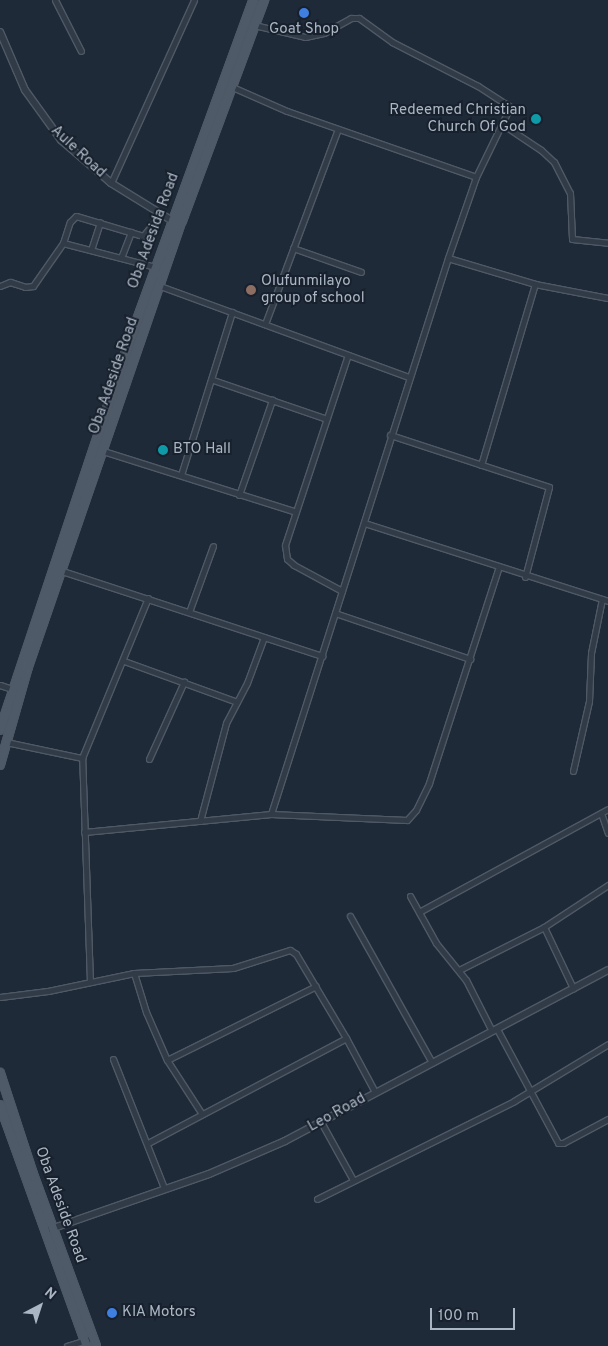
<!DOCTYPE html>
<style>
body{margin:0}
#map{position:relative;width:608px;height:1346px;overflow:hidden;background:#1e2a37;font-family:Overpass,sans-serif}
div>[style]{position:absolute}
.roads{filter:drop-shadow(1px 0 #4f5966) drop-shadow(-1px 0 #4f5966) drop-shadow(0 1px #4f5966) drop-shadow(0 -1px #4f5966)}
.minor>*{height:5px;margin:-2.5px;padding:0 2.5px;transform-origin:2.5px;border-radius:2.5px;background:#313b48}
.tertiary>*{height:6px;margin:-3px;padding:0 3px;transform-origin:3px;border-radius:3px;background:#313b48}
.primary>*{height:8px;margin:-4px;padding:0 4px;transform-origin:4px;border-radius:4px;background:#4f5a68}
.dots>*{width:14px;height:14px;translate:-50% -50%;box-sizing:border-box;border:2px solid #17202c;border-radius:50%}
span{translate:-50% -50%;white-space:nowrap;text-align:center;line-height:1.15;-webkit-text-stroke:4px #17202c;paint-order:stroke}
.poi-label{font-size:15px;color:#abb6c5}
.right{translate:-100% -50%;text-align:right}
.left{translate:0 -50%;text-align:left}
.street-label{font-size:15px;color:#abb6c5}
.north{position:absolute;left:15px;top:1281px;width:50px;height:50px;-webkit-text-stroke:4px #17202c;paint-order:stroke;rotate:40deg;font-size:14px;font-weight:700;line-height:20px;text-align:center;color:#abb6c5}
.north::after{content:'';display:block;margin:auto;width:18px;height:22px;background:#abb6c5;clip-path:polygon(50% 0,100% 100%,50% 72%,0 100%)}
.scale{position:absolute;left:430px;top:1308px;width:85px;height:22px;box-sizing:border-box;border:2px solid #abb6c5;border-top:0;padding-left:6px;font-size:15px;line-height:18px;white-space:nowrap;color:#abb6c5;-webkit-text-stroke:4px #17202c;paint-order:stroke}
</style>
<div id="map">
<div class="roads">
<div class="minor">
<div style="left:55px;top:0;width:57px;rotate:63deg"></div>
<div style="left:254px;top:25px;width:52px;rotate:13.2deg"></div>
<div style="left:305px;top:37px;width:19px;rotate:-12deg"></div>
<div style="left:324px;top:33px;width:31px;rotate:-29deg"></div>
<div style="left:351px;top:18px;width:8px"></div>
<div style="left:359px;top:18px;width:41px;rotate:36deg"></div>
<div style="left:392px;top:42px;width:97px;rotate:27.1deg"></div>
<div style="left:478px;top:86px;width:38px;rotate:33deg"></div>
<div style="left:510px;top:107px;width:78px;rotate:115.9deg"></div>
<div style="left:476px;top:177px;width:86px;rotate:109.1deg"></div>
<div style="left:448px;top:258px;width:583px;rotate:107.66deg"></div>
<div style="left:230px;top:86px;width:62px;rotate:23.7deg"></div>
<div style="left:287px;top:111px;width:200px;rotate:19.2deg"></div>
<div style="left:502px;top:124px;width:47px;rotate:33.7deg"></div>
<div style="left:541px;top:150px;width:18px;rotate:43deg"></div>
<div style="left:554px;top:162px;width:35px;rotate:63deg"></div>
<div style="left:570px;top:193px;width:46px;rotate:87.5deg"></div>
<div style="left:572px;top:239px;width:36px;rotate:6deg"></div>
<div style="left:111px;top:183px;width:201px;rotate:-65.6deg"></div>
<div style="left:63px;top:243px;width:22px;rotate:-72deg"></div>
<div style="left:70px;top:222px;width:8px;rotate:-45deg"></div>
<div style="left:76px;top:216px;width:70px;rotate:16.6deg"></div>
<div style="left:143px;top:236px;width:27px;rotate:-51deg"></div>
<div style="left:293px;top:248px;width:72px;rotate:19.4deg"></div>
<div style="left:91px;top:250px;width:29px;rotate:-72deg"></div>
<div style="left:121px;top:258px;width:28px;rotate:-69deg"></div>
<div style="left:448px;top:258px;width:91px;rotate:16.6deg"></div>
<div style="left:535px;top:284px;width:74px;rotate:10.9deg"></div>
<div style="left:0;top:286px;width:11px;rotate:-22deg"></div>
<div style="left:10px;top:282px;width:16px;rotate:18deg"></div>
<div style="left:25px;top:287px;width:8px;rotate:-7deg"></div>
<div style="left:33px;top:286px;width:52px;rotate:-55.1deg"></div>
<div style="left:63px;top:243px;width:95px;rotate:14.6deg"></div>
<div style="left:160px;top:286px;width:265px;rotate:20.1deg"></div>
<div style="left:265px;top:324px;width:208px;rotate:-69.5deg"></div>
<div style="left:213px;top:380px;width:120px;rotate:18.9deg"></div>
<div style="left:390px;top:435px;width:167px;rotate:18.1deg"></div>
<div style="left:549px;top:487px;width:93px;rotate:104.9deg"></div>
<div style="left:103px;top:451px;width:202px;rotate:17.5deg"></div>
<div style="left:481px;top:465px;width:189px;rotate:-73.4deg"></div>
<div style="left:181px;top:475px;width:171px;rotate:-72.6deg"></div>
<div style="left:239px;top:495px;width:101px;rotate:-70.8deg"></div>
<div style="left:364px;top:523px;width:256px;rotate:17.7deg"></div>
<div style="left:62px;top:571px;width:274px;rotate:18.1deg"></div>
<div style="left:342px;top:591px;width:55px;rotate:-151.6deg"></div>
<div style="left:294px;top:565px;width:9px;rotate:-139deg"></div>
<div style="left:287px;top:559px;width:14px;rotate:-98deg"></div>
<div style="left:285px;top:545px;width:200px;rotate:-71.7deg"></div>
<div style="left:189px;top:612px;width:70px;rotate:-70deg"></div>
<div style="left:335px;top:613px;width:143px;rotate:18.8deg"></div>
<div style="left:124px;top:661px;width:120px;rotate:19.9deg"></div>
<div style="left:0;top:685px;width:13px;rotate:18deg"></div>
<div style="left:6px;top:742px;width:78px;rotate:11.9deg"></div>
<div style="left:149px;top:759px;width:85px;rotate:-65.6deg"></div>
<div style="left:573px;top:771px;width:72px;rotate:-77.1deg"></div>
<div style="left:589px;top:701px;width:48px;rotate:-87.6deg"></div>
<div style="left:591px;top:653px;width:55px;rotate:-78.5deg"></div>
<div style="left:601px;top:813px;width:21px;rotate:71deg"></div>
<div style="left:200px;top:821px;width:101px;rotate:-75.1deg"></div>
<div style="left:226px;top:723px;width:45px;rotate:-62.3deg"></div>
<div style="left:247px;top:683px;width:49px;rotate:-69.7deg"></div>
<div style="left:84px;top:832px;width:188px;rotate:-5.5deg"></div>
<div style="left:271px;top:814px;width:136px;rotate:2.5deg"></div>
<div style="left:407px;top:820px;width:13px;rotate:-48deg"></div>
<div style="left:416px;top:810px;width:30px;rotate:-64deg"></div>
<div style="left:429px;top:783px;width:225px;rotate:-72.1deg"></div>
<div style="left:410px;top:896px;width:54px;rotate:61deg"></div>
<div style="left:436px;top:943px;width:48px;rotate:51deg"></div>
<div style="left:466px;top:980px;width:57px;rotate:63deg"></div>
<div style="left:419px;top:912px;width:215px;rotate:-28.6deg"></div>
<div style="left:350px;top:916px;width:166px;rotate:60.8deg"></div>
<div style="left:544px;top:927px;width:68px;rotate:64.6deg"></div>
<div style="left:459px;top:970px;width:95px;rotate:-26.8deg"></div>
<div style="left:544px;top:927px;width:77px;rotate:-33.3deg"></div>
<div style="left:134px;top:973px;width:41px;rotate:72.9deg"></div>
<div style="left:146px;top:1012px;width:52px;rotate:66.4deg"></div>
<div style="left:167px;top:1060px;width:64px;rotate:57.1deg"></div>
<div style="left:90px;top:982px;width:224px;rotate:-92deg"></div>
<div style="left:82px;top:758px;width:173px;rotate:-67.6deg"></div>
<div style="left:0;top:997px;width:48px;rotate:-7.1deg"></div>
<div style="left:48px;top:991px;width:88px;rotate:-11.8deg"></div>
<div style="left:134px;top:973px;width:99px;rotate:-2.9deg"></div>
<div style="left:233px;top:968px;width:60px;rotate:-17.5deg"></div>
<div style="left:290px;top:950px;width:7px;rotate:34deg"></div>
<div style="left:296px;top:954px;width:98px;rotate:59.2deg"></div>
<div style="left:346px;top:1038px;width:61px;rotate:61.8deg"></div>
<div style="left:497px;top:1029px;width:129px;rotate:61.8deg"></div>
<div style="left:558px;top:1143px;width:5px"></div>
<div style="left:563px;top:1143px;width:51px;rotate:-28.1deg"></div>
<div style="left:113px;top:1059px;width:139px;rotate:68.4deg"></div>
<div style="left:167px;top:1060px;width:166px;rotate:-26.4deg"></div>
<div style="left:321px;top:1122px;width:66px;rotate:61.1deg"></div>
<div style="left:148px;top:1143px;width:224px;rotate:-27.9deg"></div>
<div style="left:317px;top:1199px;width:220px;rotate:-26.4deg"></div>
<div style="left:514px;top:1101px;width:110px;rotate:-31.2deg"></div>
<div style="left:67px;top:1346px;width:27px;rotate:-17deg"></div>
</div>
<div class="tertiary">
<div style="left:0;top:32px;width:63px;rotate:66.7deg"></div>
<div style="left:25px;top:90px;width:62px;rotate:54.2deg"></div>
<div style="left:61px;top:140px;width:66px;rotate:40.7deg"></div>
<div style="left:111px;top:183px;width:70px;rotate:31.7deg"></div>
<div style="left:48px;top:1230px;width:170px;rotate:-19.2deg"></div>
<div style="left:209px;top:1174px;width:83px;rotate:-23.5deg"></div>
<div style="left:285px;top:1141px;width:365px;rotate:-27.9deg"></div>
</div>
<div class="primary">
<div style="left:0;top:730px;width:415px;rotate:-71.6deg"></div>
<div style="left:131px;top:336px;width:357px;rotate:-70deg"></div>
<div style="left:0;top:765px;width:102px;rotate:-74.1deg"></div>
<div style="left:28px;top:667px;width:472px;rotate:-71deg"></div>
<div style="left:182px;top:221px;width:236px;rotate:-69.6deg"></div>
<div style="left:0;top:1073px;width:103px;rotate:71.9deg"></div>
<div style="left:32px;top:1171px;width:186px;rotate:69.9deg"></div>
<div style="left:0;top:1105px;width:256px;rotate:70.2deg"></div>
</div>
</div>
<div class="dots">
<div style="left:304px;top:13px;background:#3f7fe0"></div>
<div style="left:536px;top:119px;background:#0f9aa8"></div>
<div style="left:251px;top:290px;background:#8d6e63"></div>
<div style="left:163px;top:450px;background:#0f9aa8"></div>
<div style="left:112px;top:1313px;background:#3f7fe0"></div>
</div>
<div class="poi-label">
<span style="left:304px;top:30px">Goat Shop</span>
<span class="right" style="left:526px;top:119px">Redeemed Christian<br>Church Of God</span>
<span class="left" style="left:261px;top:290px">Olufunmilayo<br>group of school</span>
<span class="left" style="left:173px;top:450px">BTO Hall</span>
<span class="left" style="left:122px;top:1313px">KIA Motors</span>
</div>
<div class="street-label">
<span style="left:78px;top:152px;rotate:43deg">Aule Road</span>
<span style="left:154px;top:231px;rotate:-70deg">Oba Adesida Road</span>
<span style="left:114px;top:376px;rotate:-71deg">Oba Adeside Road</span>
<span style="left:337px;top:1113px;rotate:-29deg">Leo Road</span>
<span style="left:60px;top:1205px;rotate:70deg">Oba Adeside Road</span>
</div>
<div class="north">N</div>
<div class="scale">100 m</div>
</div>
